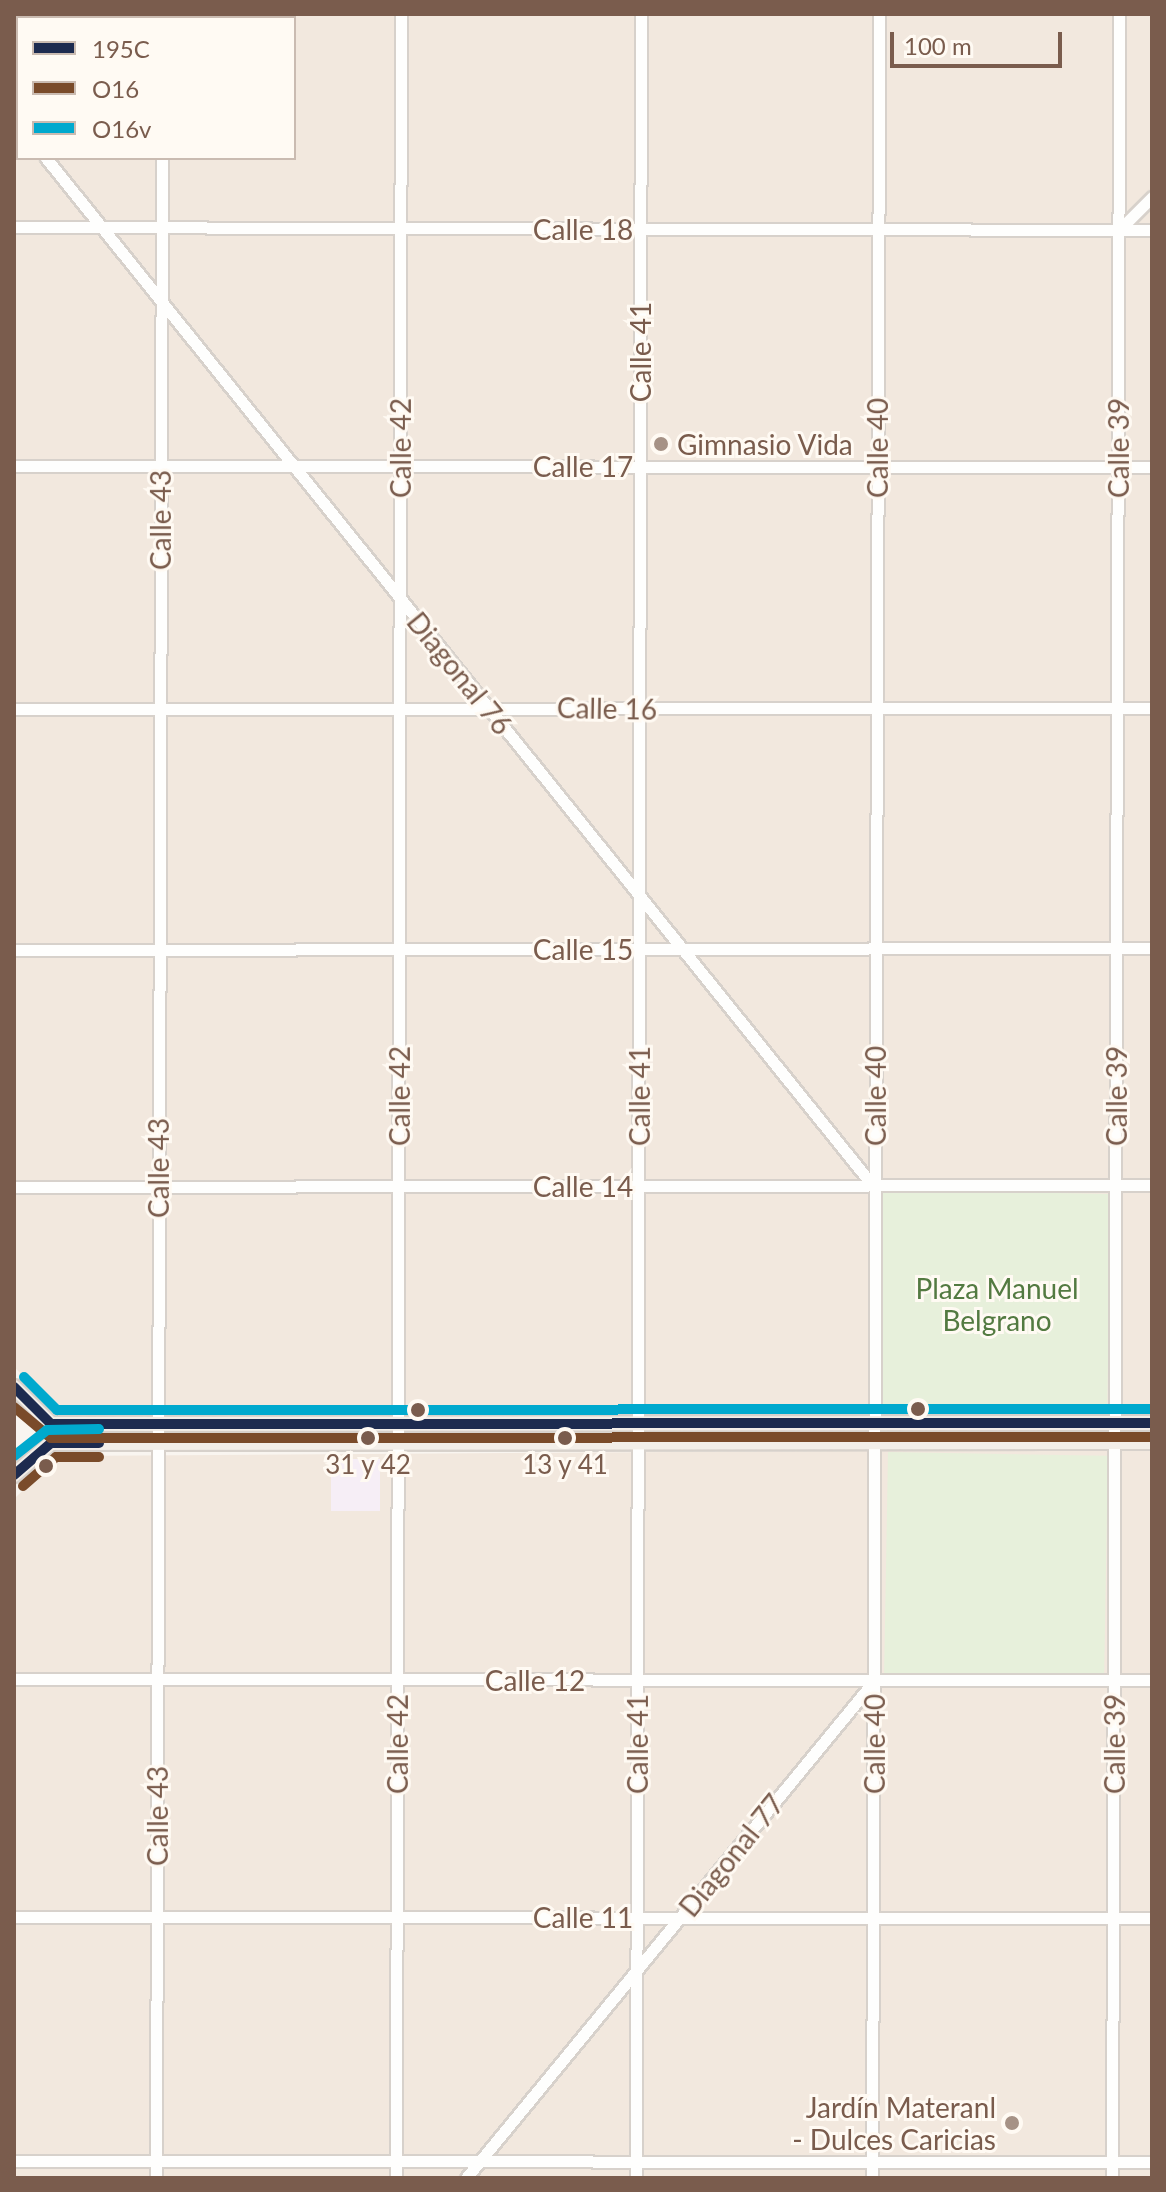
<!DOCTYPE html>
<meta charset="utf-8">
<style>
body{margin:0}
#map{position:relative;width:1166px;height:2192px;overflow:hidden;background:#f9f5f0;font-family:Lato,sans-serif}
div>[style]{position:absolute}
.residential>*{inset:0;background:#f2e8de}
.education>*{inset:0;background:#f6eef6;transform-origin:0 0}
.green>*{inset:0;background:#e7f0db;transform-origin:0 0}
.roads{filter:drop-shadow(2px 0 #d7d1cb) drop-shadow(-2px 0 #d7d1cb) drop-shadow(0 2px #d7d1cb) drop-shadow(0 -2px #d7d1cb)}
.minor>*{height:11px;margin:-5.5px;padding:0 5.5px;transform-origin:5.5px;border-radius:5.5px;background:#fefefd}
.major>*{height:14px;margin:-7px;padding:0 7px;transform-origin:7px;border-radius:7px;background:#f3eee8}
.bus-1>*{height:10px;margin:-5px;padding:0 5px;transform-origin:5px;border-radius:5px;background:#1d2b4f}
.bus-2>*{height:10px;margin:-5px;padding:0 5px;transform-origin:5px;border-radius:5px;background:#7a4b2a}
.bus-3>*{height:10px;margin:-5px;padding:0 5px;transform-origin:5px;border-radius:5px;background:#00a9ce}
.dots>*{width:22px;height:22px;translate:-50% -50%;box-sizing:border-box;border:4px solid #fffaf3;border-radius:50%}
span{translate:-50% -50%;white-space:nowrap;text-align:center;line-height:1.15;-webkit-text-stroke:6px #fffaf3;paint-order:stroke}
.bus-label{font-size:26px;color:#7a5c4d}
.street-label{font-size:28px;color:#7a5c4d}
.poi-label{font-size:28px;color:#7a5c4d}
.left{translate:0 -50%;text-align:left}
.right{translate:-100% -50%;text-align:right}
.park-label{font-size:28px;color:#537a41}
.frame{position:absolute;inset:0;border:16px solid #7a5c4d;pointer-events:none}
.legend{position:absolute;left:16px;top:16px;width:280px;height:144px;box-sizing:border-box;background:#fffaf3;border:2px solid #cabbb1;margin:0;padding:10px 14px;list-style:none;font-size:24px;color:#7a5c4d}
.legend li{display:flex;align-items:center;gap:16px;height:40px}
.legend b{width:40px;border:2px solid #cabbb1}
.scale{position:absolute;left:890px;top:32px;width:172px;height:36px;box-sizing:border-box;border:4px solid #7a5c4d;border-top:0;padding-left:10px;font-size:24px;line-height:28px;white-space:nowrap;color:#7a5c4d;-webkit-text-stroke:6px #fffaf3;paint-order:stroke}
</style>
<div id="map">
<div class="residential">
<div style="clip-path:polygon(70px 14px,1152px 14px,1152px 1414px,62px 1414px,14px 1367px,14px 115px,18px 109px,18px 158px,294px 158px,294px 18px,68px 18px)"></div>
<div style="clip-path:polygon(1152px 1449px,1152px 2178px,14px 2178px,14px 1499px,58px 1456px)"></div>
</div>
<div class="education">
<div style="left:331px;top:1459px;width:49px;height:52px"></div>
</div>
<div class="green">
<div style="left:883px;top:1190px;width:228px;height:227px;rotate:1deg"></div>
<div style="left:888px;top:1452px;width:220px;height:223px;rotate:1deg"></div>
</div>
<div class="roads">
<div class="minor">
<div style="left:162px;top:18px;width:4px;rotate:-90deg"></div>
<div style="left:14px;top:118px;width:6px;rotate:51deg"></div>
<div style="left:46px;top:158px;width:1321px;rotate:51.18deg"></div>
<div style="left:14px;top:227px;width:1138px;rotate:0.15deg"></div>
<div style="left:1119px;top:230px;width:47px;rotate:-45deg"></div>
<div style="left:14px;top:466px;width:1138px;rotate:0.05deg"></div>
<div style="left:14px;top:709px;width:1138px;rotate:-0.05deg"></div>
<div style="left:14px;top:950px;width:1138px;rotate:-0.1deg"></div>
<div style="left:14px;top:1187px;width:1138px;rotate:-0.1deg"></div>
<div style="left:14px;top:1679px;width:1138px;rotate:0.05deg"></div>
<div style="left:14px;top:1917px;width:1138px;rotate:0.05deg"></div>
<div style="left:14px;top:2161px;width:1138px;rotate:0.05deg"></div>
<div style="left:156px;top:2178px;width:2020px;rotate:-89.83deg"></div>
<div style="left:396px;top:2178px;width:2164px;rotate:-89.87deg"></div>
<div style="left:466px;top:2178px;width:643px;rotate:-50.62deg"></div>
<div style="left:636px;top:2178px;width:2164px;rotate:-89.87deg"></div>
<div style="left:872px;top:2178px;width:2164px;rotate:-89.81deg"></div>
<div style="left:1112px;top:2178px;width:2164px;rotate:-89.81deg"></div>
</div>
<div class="major">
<div style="left:60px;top:18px;width:4px;rotate:-63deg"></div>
<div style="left:14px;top:103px;width:8px;rotate:-60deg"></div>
<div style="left:14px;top:1387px;width:52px;rotate:45deg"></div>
<div style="left:51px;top:1424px;width:7px;rotate:90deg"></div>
<div style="left:51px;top:1424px;width:1101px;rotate:-0.05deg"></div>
<div style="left:51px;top:1443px;width:1101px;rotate:-0.05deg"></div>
<div style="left:14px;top:1475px;width:49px;rotate:-40.9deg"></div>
</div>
</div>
<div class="bus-1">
<div style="left:14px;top:1387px;width:52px;rotate:45deg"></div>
<div style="left:51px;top:1424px;width:1101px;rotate:-0.05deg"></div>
<div style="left:14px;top:1475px;width:49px;rotate:-40.9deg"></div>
<div style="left:51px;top:1443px;width:48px"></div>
</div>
<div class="bus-2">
<div style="left:14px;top:1407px;width:48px;rotate:40deg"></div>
<div style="left:51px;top:1438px;width:1101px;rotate:-0.05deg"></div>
<div style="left:23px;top:1486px;width:44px;rotate:-41.3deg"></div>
<div style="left:56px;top:1457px;width:43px"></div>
</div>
<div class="bus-3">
<div style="left:24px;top:1377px;width:47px;rotate:45deg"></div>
<div style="left:57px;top:1410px;width:1095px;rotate:-0.05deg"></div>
<div style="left:14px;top:1456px;width:42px;rotate:-38.2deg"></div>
<div style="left:47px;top:1430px;width:52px;rotate:-1.1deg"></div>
</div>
<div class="dots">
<div style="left:661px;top:444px;background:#a69286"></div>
<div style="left:918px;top:1409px;background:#7a5c4d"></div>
<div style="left:418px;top:1410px;background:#7a5c4d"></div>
<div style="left:368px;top:1438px;background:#7a5c4d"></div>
<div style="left:565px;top:1438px;background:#7a5c4d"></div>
<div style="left:46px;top:1466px;background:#7a5c4d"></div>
<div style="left:1012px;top:2123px;background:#a69286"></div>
</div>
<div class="bus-label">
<span style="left:368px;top:1465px">31 y 42</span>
<span style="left:565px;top:1465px">13 y 41</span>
</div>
<div class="street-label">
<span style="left:583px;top:229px">Calle 18</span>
<span style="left:640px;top:352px;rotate:-90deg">Calle 41</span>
<span style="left:400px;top:448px;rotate:-90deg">Calle 42</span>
<span style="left:877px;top:448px;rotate:-90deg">Calle 40</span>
<span style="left:1118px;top:448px;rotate:-90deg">Calle 39</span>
<span style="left:583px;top:466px">Calle 17</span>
<span style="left:160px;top:520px;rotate:-90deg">Calle 43</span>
<span style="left:460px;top:673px;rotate:51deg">Diagonal 76</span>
<span style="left:607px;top:708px;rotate:1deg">Calle 16</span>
<span style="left:583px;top:949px">Calle 15</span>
<span style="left:399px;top:1096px;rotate:-90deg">Calle 42</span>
<span style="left:639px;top:1096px;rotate:-90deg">Calle 41</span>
<span style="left:875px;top:1096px;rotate:-90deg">Calle 40</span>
<span style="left:1116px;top:1096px;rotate:-90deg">Calle 39</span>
<span style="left:158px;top:1168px;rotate:-90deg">Calle 43</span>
<span style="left:583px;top:1186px">Calle 14</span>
<span style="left:535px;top:1680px">Calle 12</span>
<span style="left:397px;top:1744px;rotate:-90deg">Calle 42</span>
<span style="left:637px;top:1744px;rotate:-90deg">Calle 41</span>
<span style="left:874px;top:1744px;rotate:-90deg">Calle 40</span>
<span style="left:1114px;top:1744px;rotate:-90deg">Calle 39</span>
<span style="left:157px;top:1816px;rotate:-90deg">Calle 43</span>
<span style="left:731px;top:1855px;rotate:-51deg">Diagonal 77</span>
<span style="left:583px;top:1917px">Calle 11</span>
</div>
<div class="poi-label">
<span class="left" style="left:677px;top:444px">Gimnasio Vida</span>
<span class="right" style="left:996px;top:2123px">Jardín Materanl<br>- Dulces Caricias</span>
</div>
<div class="park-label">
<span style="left:997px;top:1304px">Plaza Manuel<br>Belgrano</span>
</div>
<div class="frame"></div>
<ul class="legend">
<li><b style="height:10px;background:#1d2b4f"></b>195C</li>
<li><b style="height:10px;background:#7a4b2a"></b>O16</li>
<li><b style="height:10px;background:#00a9ce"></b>O16v</li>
</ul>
<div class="scale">100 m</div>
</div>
